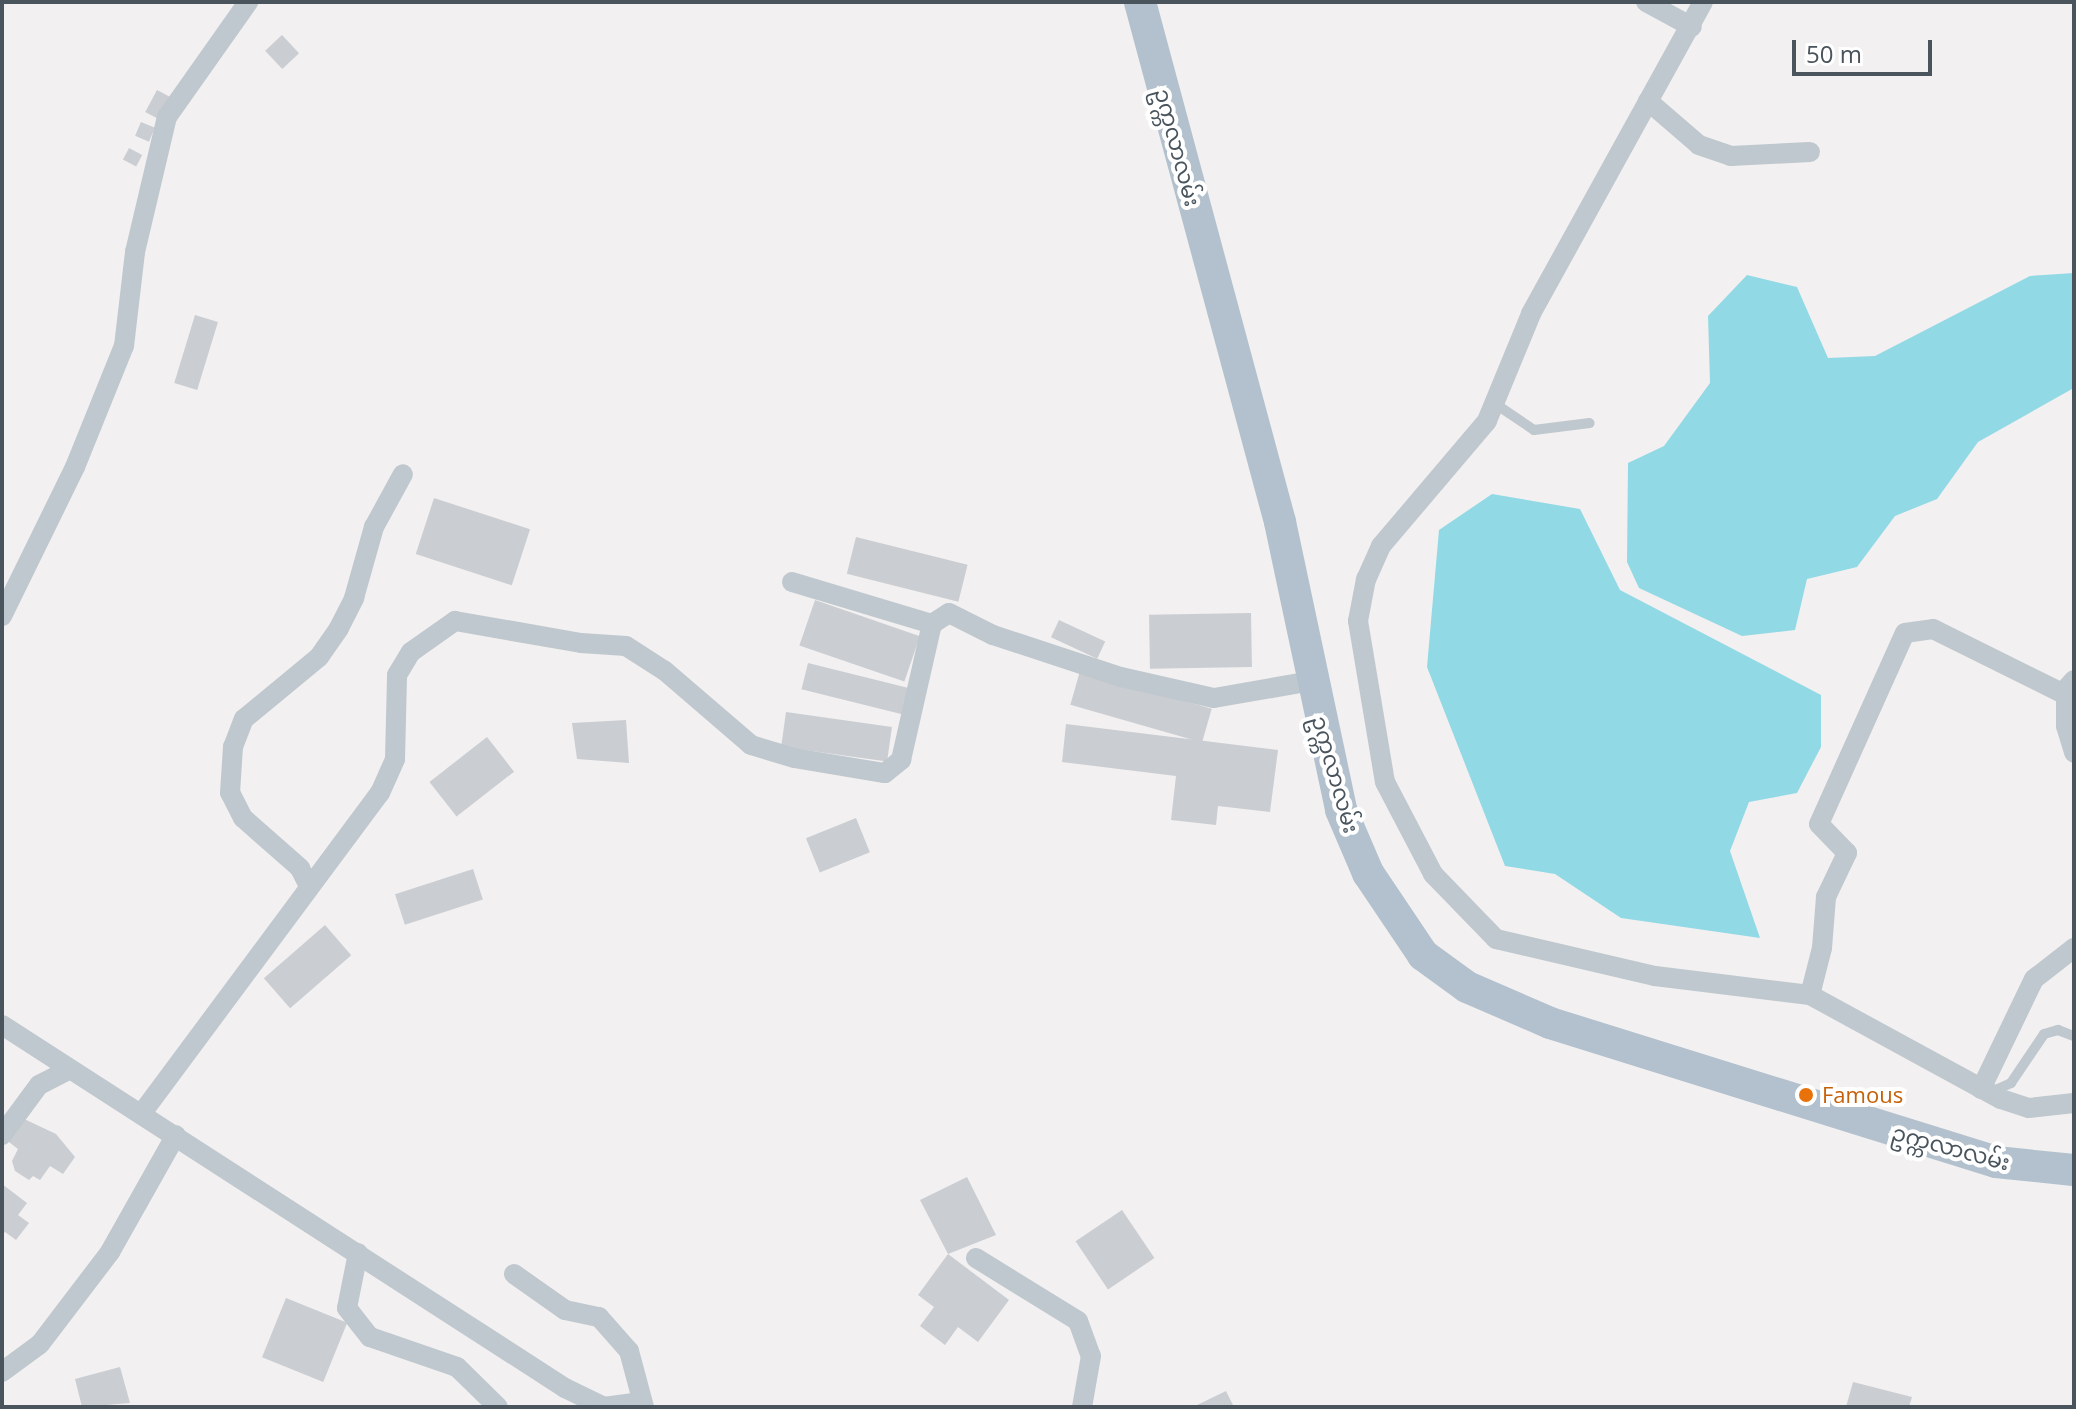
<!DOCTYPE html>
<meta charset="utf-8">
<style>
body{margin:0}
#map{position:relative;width:2076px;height:1409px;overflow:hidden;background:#f2f0f0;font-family:"Open Sans","Noto Sans Myanmar",sans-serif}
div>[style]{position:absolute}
.water>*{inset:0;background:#92d9e6}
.building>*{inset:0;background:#cacdd2;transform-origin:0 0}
.service>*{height:10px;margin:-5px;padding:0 5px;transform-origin:5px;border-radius:5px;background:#bfc8ce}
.minor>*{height:20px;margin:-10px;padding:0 10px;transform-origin:10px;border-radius:10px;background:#bfc8ce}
.primary>*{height:32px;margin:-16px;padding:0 16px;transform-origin:16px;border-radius:16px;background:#b2c1cd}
.dots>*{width:22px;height:22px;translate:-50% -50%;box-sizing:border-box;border:4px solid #fff;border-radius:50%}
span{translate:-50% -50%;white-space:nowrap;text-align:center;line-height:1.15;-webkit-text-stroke:8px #fff;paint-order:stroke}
.street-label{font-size:22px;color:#49545c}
.food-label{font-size:22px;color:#c56008}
.left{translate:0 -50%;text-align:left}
.frame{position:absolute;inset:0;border:4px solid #49545c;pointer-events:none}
.scale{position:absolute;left:1792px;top:40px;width:140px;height:36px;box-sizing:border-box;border:4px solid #49545c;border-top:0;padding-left:10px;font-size:24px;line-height:28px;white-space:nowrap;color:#49545c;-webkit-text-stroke:6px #fff;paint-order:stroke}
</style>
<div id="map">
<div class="water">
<div style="clip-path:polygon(2074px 273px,2072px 389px,1978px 442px,1937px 499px,1895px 516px,1857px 567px,1807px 579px,1795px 630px,1742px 636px,1639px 588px,1627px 562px,1628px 463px,1664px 446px,1710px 383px,1708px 316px,1747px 275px,1797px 287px,1828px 358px,1875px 356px,2030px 276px)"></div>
<div style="clip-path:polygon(1492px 494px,1580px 509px,1620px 590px,1821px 695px,1821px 747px,1797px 793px,1749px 802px,1730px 851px,1760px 938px,1621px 918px,1555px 874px,1505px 866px,1427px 667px,1439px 530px)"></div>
</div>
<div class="building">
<div style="left:282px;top:35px;width:25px;height:23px;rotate:47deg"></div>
<div style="left:157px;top:90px;width:15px;height:25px;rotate:28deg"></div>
<div style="left:141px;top:122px;width:15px;height:15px;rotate:23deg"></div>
<div style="left:129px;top:148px;width:15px;height:13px;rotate:28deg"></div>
<div style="left:195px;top:315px;width:24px;height:71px;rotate:17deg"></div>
<div style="left:434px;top:498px;width:101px;height:59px;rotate:18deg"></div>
<div style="left:856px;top:537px;width:115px;height:38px;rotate:14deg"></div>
<div style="left:815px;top:600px;width:111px;height:48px;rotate:19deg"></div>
<div style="left:1251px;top:613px;width:54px;height:102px;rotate:89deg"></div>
<div style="left:1059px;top:620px;width:51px;height:19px;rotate:25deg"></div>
<div style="left:808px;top:663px;width:113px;height:27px;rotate:14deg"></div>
<div style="left:1080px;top:671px;width:137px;height:35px;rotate:16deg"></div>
<div style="left:786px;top:712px;width:107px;height:35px;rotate:8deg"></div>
<div style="clip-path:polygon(626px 720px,629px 763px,577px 759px,572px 723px)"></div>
<div style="clip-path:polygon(1066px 724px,1278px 750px,1270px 812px,1218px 806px,1216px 825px,1171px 820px,1176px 776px,1062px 762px)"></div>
<div style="left:487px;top:737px;width:44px;height:73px;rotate:52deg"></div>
<div style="left:856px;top:818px;width:37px;height:54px;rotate:68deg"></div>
<div style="left:473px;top:869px;width:32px;height:82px;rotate:72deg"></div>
<div style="left:325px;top:925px;width:40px;height:81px;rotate:49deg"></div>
<div style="clip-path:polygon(20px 1117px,56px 1134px,75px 1157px,63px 1174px,50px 1166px,40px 1180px,33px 1176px,29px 1180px,15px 1171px,12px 1161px,18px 1149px,5px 1139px)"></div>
<div style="clip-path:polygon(967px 1177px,996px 1235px,948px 1254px,1009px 1300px,978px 1342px,958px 1327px,945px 1345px,920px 1326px,934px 1307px,918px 1295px,948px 1254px,920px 1200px)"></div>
<div style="clip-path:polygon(2px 1184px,27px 1203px,18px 1215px,29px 1223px,16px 1240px,5px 1232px,2px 1235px)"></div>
<div style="left:1122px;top:1210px;width:58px;height:56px;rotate:56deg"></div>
<div style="left:286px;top:1298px;width:66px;height:64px;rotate:22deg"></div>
<div style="clip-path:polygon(120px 1367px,130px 1403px,82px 1407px,75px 1379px)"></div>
<div style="clip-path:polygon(1853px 1382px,1912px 1397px,1909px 1407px,1846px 1407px)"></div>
<div style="clip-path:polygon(1226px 1391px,1234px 1407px,1193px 1407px)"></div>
</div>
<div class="service">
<div style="left:1494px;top:403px;width:48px;rotate:34deg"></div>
<div style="left:1534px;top:430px;width:56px;rotate:-7.1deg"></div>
<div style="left:1991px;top:1092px;width:22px;rotate:-24deg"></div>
<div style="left:2011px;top:1083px;width:59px;rotate:-56deg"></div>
<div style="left:2044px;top:1034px;width:15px;rotate:-16deg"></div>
<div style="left:2058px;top:1030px;width:17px;rotate:21deg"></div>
</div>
<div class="minor">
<div style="left:1646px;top:2px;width:52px;rotate:28.5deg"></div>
<div style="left:1703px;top:2px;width:356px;rotate:118.9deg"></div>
<div style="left:1531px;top:314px;width:116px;rotate:112.4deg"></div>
<div style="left:1487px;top:421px;width:164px;rotate:130.3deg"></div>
<div style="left:1381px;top:546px;width:36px;rotate:114deg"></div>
<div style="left:1366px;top:579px;width:43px;rotate:100.8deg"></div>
<div style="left:1358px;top:621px;width:163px;rotate:80.5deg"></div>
<div style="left:1385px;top:782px;width:104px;rotate:62.4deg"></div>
<div style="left:1433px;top:874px;width:91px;rotate:45.9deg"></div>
<div style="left:1496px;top:939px;width:163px;rotate:13.1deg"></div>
<div style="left:1655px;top:976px;width:156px;rotate:7deg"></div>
<div style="left:1810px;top:995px;width:217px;rotate:28.6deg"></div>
<div style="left:2001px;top:1099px;width:29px;rotate:18deg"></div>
<div style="left:2029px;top:1108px;width:45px;rotate:-6.3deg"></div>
<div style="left:1648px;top:101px;width:67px;rotate:40.8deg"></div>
<div style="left:1699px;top:145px;width:34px;rotate:19deg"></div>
<div style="left:1731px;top:156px;width:79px;rotate:-2.9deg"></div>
<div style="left:792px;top:582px;width:146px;rotate:16.7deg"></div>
<div style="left:2px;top:616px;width:166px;rotate:-63.9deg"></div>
<div style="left:75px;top:467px;width:131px;rotate:-68deg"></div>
<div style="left:124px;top:346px;width:95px;rotate:-83.3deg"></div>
<div style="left:135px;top:252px;width:139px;rotate:-76.7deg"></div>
<div style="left:167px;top:117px;width:141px;rotate:-54.8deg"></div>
<div style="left:2074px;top:680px;width:12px;rotate:132deg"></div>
<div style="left:2066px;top:689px;width:37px;rotate:90deg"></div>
<div style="left:2066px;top:726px;width:28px;rotate:73deg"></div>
<div style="left:309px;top:886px;width:20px;rotate:-117deg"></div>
<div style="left:300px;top:868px;width:76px;rotate:-138.7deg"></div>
<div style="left:243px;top:818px;width:28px;rotate:-117deg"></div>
<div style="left:230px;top:793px;width:46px;rotate:-86.3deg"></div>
<div style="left:233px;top:747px;width:30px;rotate:-69deg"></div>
<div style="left:244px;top:719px;width:97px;rotate:-39.6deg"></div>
<div style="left:319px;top:657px;width:35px;rotate:-55deg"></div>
<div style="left:339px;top:628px;width:34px;rotate:-63deg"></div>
<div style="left:354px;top:598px;width:74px;rotate:-74.3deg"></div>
<div style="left:374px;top:527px;width:60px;rotate:-61.3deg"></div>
<div style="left:1810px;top:995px;width:49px;rotate:-75.7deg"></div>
<div style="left:1822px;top:948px;width:51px;rotate:-85.5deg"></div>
<div style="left:1826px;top:897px;width:49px;rotate:-64.5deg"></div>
<div style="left:1847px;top:853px;width:40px;rotate:-134deg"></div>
<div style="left:1819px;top:824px;width:209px;rotate:-65.8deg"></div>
<div style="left:1905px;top:633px;width:28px;rotate:-8deg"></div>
<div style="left:1933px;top:629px;width:148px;rotate:26.4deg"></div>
<div style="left:2px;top:1025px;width:670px;rotate:32.81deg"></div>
<div style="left:565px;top:1388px;width:43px;rotate:26deg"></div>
<div style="left:604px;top:1407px;width:30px;rotate:-8deg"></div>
<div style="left:634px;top:1403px;width:9px;rotate:27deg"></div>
<div style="left:1981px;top:1089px;width:122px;rotate:-64.3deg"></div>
<div style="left:2034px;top:979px;width:51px;rotate:-37.8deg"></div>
<div style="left:142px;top:1113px;width:399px;rotate:-53.4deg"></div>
<div style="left:380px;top:793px;width:37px;rotate:-66deg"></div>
<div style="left:395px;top:759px;width:84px;rotate:-88.6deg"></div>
<div style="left:397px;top:675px;width:27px;rotate:-59deg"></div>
<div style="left:411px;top:652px;width:54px;rotate:-35.2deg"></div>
<div style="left:455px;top:621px;width:128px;rotate:9.9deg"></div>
<div style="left:581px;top:643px;width:45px;rotate:3.8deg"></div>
<div style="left:626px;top:646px;width:46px;rotate:32.7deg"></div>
<div style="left:665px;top:671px;width:113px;rotate:40.7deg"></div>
<div style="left:751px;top:745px;width:45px;rotate:16.8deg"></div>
<div style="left:794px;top:758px;width:92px;rotate:9.4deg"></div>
<div style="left:885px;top:773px;width:21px;rotate:-39deg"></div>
<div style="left:901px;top:760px;width:139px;rotate:-77.2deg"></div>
<div style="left:932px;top:624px;width:20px;rotate:-33deg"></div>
<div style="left:949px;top:613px;width:49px;rotate:26.6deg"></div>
<div style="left:993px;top:635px;width:135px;rotate:18.2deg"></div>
<div style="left:1121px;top:677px;width:95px;rotate:12.7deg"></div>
<div style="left:1214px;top:698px;width:98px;rotate:-9.9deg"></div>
<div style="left:2px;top:1135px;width:62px;rotate:-53.5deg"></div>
<div style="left:39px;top:1085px;width:30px;rotate:-27deg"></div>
<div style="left:358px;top:1253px;width:56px;rotate:101.3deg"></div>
<div style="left:347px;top:1308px;width:37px;rotate:52deg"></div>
<div style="left:370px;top:1337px;width:92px;rotate:19deg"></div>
<div style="left:457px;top:1367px;width:57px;rotate:44.3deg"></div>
<div style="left:976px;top:1258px;width:120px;rotate:31.7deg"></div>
<div style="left:1078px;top:1321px;width:37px;rotate:70deg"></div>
<div style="left:1091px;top:1356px;width:52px;rotate:100deg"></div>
<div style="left:514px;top:1274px;width:62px;rotate:35.2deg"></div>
<div style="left:565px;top:1310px;width:35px;rotate:12deg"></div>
<div style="left:599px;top:1317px;width:45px;rotate:48.6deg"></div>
<div style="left:629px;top:1351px;width:58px;rotate:75deg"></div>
<div style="left:2px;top:1372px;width:47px;rotate:-36.4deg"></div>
<div style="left:40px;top:1344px;width:116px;rotate:-52.7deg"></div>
<div style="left:110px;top:1252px;width:134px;rotate:-60.6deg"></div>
</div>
<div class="primary">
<div style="left:1140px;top:2px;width:539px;rotate:74.93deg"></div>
<div style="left:1280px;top:522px;width:294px;rotate:78deg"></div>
<div style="left:1341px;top:810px;width:69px;rotate:66.8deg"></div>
<div style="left:1368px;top:873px;width:99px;rotate:56.1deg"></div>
<div style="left:1423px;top:955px;width:54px;rotate:36deg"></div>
<div style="left:1467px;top:987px;width:90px;rotate:23.4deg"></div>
<div style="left:1550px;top:1023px;width:467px;rotate:17.3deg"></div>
<div style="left:1996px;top:1162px;width:78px;rotate:5.9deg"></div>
</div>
<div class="dots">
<div style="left:1806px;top:1095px;background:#e8710a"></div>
</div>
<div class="street-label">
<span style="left:1178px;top:147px;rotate:75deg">ဥက္ကလာလမ်း</span>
<span style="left:1336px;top:774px;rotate:74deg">ဥက္ကလာလမ်း</span>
<span style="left:1951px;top:1147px;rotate:15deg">ဥက္ကလာလမ်း</span>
</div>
<div class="food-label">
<span class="left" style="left:1822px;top:1095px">Famous</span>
</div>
<div class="frame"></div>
<div class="scale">50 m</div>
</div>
